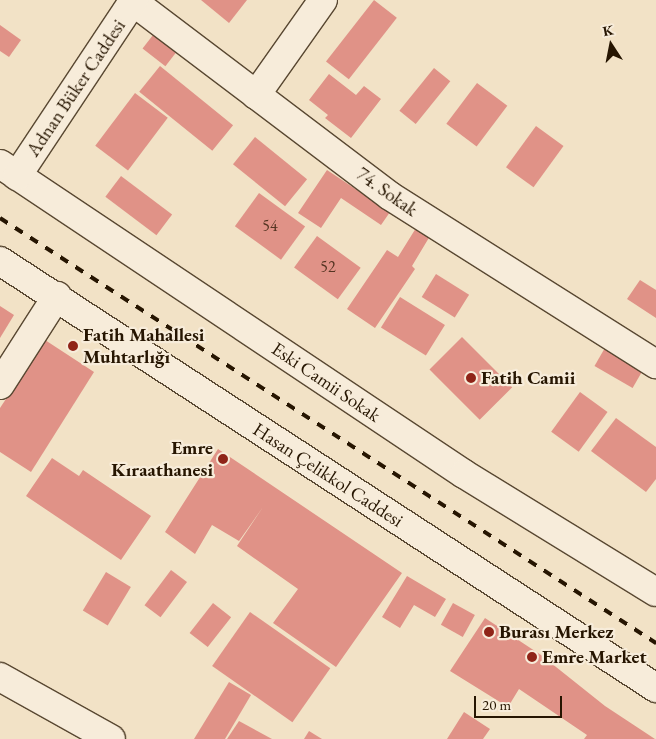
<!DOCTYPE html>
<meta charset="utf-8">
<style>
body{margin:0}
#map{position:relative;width:656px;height:739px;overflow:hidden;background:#f2e2c6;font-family:"EB Garamond",serif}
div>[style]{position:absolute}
.building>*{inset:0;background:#e09287;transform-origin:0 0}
.roads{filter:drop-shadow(1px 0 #594832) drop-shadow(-1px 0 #594832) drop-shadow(0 1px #594832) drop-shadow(0 -1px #594832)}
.minor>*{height:28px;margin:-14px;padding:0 14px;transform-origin:14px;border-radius:14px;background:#f7ecda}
.tertiary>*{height:28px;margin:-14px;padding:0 14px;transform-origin:14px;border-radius:14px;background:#f7ecda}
.secondary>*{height:28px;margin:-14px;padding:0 14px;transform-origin:14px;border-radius:14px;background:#f7ecda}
.rail>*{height:4px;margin-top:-2px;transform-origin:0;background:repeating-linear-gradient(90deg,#261501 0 9px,transparent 0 18px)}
.dots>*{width:14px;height:14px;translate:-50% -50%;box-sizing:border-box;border:2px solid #f7ecda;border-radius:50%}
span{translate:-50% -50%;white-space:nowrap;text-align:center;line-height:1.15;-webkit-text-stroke:4.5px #f7ecda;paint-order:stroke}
.number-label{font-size:16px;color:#543422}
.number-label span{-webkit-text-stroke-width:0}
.street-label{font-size:19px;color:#261501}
.poi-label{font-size:19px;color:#261501;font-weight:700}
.left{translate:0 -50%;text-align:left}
.right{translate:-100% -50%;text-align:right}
.north{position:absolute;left:586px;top:20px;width:50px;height:50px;-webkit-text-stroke:4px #f7ecda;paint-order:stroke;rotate:349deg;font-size:14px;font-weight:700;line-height:20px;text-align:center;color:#261501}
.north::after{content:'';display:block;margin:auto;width:18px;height:22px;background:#261501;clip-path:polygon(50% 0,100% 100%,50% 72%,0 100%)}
.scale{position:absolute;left:474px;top:696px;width:88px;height:22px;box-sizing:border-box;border:2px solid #261501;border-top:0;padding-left:6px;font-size:15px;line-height:18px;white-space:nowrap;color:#261501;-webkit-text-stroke:4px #f7ecda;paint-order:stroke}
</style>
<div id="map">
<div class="building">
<div style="clip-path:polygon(201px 0,247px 0,229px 23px)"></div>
<div style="left:374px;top:0;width:29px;height:78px;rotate:38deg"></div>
<div style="clip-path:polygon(0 25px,21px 40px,9px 57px,0 51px)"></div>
<div style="left:153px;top:35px;width:29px;height:17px;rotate:38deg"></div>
<div style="left:160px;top:66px;width:94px;height:33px;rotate:39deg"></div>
<div style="left:434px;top:68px;width:21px;height:55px;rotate:39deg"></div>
<div style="clip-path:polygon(329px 74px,356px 95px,364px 86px,381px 99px,351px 138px,325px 118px,328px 115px,309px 100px)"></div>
<div style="left:477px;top:83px;width:38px;height:51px;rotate:37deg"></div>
<div style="left:135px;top:93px;width:41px;height:66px;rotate:37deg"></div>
<div style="left:536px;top:126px;width:34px;height:51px;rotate:36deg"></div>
<div style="left:255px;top:137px;width:67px;height:35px;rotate:39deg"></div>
<div style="clip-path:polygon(327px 170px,390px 212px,381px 225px,341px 198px,321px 228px,298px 213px)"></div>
<div style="left:121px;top:176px;width:64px;height:26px;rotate:37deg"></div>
<div style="left:259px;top:193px;width:57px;height:41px;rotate:36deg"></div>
<div style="clip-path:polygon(416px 228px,430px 236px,412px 266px,415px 269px,375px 328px,347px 309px,387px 250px,398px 257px)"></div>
<div style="left:317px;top:236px;width:54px;height:39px;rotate:36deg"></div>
<div style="left:436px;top:274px;width:39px;height:27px;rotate:32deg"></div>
<div style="clip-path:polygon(640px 280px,656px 290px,656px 318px,627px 299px)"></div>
<div style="left:400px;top:297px;width:53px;height:36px;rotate:32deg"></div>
<div style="clip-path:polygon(0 306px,14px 315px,0 338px)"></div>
<div style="left:462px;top:337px;width:71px;height:46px;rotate:45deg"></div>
<div style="clip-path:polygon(45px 340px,94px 372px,31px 472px,0 452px,0 408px)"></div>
<div style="left:606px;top:346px;width:44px;height:23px;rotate:30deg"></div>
<div style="left:580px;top:392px;width:34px;height:49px;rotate:36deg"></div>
<div style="clip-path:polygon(616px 418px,656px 447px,656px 479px,646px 492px,591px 451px)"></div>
<div style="clip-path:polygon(218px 449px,402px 573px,336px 667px,273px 623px,298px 589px,237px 546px,263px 507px,239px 541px,212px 525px,195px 554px,165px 532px)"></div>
<div style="clip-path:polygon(52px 458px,79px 476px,83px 470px,151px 516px,121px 560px,26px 496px)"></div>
<div style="left:171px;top:570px;width:20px;height:44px;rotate:37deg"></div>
<div style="left:106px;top:572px;width:29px;height:45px;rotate:31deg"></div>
<div style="clip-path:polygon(407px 576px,446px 599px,435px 617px,414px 605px,400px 628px,382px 617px)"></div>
<div style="left:213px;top:603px;width:23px;height:38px;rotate:38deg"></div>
<div style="left:453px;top:603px;width:25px;height:25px;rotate:29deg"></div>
<div style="left:250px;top:612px;width:98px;height:66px;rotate:35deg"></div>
<div style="clip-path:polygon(485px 618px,541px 655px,605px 706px,655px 739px,584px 739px,587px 735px,519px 689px,508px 707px,450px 671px)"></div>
<div style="clip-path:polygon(229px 682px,251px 695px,225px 739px,194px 739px)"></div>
<div style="clip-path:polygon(464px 712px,490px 729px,483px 739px,447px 739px)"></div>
<div style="clip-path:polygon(239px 721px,272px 739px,227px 739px)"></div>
<div style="clip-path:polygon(309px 731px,322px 739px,304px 739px)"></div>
</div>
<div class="roads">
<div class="minor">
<div style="left:131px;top:0;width:325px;rotate:37.1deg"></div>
<div style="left:390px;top:196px;width:315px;rotate:32.3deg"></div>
<div style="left:256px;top:95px;width:116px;rotate:-54.8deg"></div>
<div style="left:0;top:164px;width:558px;rotate:33.75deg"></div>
<div style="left:464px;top:474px;width:225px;rotate:31.6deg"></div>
<div style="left:0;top:385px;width:106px;rotate:-57.4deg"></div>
<div style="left:0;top:677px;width:127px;rotate:29.2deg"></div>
</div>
<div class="tertiary">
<div style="left:17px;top:176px;width:211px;rotate:-56.4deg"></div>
</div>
<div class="secondary">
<div style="left:0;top:261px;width:783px;rotate:33.06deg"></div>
</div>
</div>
<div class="rail">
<div style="left:0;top:218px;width:782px;rotate:32.94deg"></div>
</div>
<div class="dots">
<div style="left:73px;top:346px;background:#8f2418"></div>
<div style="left:471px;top:378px;background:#8f2418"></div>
<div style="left:223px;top:459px;background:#8f2418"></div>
<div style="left:489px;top:632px;background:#8f2418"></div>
<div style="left:532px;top:657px;background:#8f2418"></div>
</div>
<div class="number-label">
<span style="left:270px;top:226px">54</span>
<span style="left:328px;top:267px">52</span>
</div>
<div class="street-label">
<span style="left:76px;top:88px;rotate:-56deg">Adnan Büker Caddesi</span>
<span style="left:387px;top:192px;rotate:35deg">74. Sokak</span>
<span style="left:326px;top:382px;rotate:34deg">Eski Camii Sokak</span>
<span style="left:328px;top:475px;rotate:33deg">Hasan Çelikkol Caddesi</span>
</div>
<div class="poi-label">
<span class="left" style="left:83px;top:346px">Fatih Mahallesi<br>Muhtarlığı</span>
<span class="left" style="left:481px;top:378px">Fatih Camii</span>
<span class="right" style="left:213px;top:459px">Emre<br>Kıraathanesi</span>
<span class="left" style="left:499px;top:632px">Burası Merkez</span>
<span class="left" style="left:542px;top:657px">Emre Market</span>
</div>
<div class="north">K</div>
<div class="scale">20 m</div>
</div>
